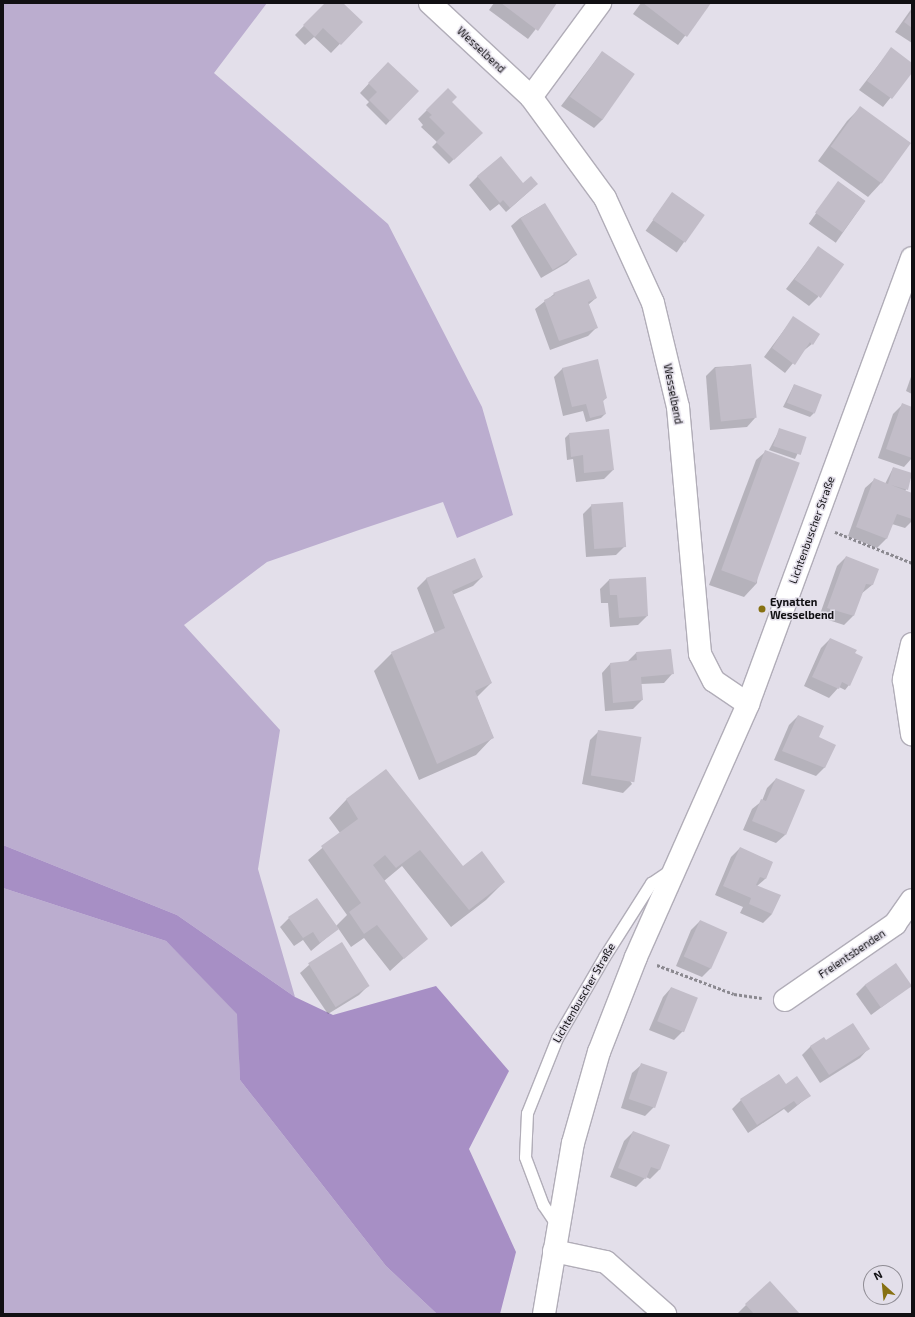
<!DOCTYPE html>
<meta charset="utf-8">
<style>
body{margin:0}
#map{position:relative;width:915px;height:1317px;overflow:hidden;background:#e3dfea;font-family:"Exo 2",sans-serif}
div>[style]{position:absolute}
.green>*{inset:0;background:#bbadcf}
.forest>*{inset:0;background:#a78fc5}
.shadow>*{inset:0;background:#0003;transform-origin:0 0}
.building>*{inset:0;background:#c2bdc8;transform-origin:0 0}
.path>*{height:2.5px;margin-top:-1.25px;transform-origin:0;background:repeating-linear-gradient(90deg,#8b8990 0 3px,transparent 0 5px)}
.roads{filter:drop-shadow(1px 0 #b1adb8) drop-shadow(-1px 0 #b1adb8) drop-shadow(0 1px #b1adb8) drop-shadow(0 -1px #b1adb8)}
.service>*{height:11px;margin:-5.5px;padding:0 5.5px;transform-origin:5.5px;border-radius:5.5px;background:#fff}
.minor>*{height:22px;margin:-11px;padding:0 11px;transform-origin:11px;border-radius:11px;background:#fff}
.tertiary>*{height:22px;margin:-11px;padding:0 11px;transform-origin:11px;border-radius:11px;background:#fff}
.dots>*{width:11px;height:11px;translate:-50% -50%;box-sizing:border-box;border:2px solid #e3dfea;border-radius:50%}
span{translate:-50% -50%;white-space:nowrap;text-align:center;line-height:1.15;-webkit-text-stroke:3px #e3dfea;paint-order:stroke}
.street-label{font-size:11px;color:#111013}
.poi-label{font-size:11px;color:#111013;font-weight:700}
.left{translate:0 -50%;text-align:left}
.frame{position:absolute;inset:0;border:4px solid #111013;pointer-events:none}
.north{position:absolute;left:863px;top:1265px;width:40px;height:40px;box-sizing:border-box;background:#e3dfea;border:1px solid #8f8c94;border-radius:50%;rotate:333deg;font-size:11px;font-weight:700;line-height:16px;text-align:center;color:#111013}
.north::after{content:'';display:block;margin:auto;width:14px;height:18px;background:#877112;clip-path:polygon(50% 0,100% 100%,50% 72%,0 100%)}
</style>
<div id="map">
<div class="green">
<div style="clip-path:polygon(3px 3px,267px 3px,214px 73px,388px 224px,482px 407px,513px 515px,457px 538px,443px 502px,359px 530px,267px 562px,184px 625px,280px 730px,258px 869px,295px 997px,177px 915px,3px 845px)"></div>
<div style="clip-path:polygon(3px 888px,166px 941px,238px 1014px,240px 1080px,386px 1266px,437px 1314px,3px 1314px)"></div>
</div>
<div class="forest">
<div style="clip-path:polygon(3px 845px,177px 915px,295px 997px,333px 1015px,436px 986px,509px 1071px,469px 1149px,516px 1252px,500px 1314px,437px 1314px,386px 1266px,240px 1080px,237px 1014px,166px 941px,3px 888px)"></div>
</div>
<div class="shadow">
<div style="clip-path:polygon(326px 3px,341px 3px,361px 22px,331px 53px,314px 37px,305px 45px,295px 35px)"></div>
<div style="clip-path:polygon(494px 3px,556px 3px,528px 39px,489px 10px)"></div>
<div style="clip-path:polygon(641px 3px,710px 3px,678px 45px,633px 14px)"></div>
<div style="clip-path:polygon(912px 8px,912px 43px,895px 32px)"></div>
<div style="clip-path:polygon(891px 49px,912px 65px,912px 71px,883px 107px,859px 90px)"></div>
<div style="clip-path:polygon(602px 52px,603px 119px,594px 128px,561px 106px)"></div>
<div style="clip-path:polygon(388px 63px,397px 113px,386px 125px,366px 105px,369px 102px,360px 93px)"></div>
<div style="clip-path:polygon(448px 89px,454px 159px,449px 164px,432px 147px,437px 142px,421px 127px,423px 125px,418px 119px)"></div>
<div style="clip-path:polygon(860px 108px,910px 143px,881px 183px,868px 197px,818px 161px,847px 121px)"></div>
<div style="clip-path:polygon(478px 176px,518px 186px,533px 188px,506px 212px,499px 204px,490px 211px,469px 185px)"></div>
<div style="left:838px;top:182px;width:33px;height:51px;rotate:35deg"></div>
<div style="left:672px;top:193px;width:38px;height:46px;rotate:35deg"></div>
<div style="clip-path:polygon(544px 204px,576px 254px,567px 263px,541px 278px,511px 226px,520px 218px)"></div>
<div style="clip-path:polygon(818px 248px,818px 297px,809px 306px,786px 289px)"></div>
<div style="clip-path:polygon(589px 281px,596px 298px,588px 305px,597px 327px,588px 336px,550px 350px,535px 309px,554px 294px)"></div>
<div style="clip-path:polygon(793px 318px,812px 344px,802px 352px,785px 373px,764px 357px)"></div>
<div style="clip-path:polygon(751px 365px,755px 418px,747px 427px,710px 430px,706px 376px,715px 367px)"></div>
<div style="clip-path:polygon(563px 368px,606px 398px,602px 402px,605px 414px,601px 418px,586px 422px,583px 411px,563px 416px,554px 377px)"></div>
<div style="clip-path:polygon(912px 374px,912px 394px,906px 391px)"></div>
<div style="clip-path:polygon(794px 385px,815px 412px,810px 417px,783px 407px)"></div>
<div style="clip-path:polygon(902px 405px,912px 408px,912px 458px,904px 467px,878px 458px,893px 414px)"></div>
<div style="clip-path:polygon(780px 429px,805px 438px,795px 459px,769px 450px)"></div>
<div style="clip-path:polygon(569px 434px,613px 470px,604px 479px,576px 482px,573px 459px,567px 460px,565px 438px)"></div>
<div style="clip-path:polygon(765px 452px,757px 583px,744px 597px,709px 585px,756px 460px)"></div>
<div style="clip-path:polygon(893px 468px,912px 474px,905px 492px,912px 494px,912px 521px,905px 528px,892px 524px,886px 539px,877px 548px,848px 536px,865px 488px,874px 480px,885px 484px)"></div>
<div style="clip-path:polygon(592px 505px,625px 546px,616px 555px,586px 557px,583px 514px)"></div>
<div style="clip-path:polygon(846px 557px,878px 570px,872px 585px,861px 594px,853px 616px,844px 625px,819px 617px,837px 566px)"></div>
<div style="clip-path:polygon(474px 559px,482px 577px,473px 586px,452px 595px,491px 683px,477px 697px,493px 737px,476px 755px,419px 780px,374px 671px,392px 653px,435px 634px,417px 588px,426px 579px)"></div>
<div style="clip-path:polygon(645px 578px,647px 616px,638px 625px,610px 627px,608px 603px,601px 603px,600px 589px,609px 580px)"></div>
<div style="clip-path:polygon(830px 639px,849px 685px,845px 690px,839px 687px,829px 698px,804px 686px,821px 648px)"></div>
<div style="clip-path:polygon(636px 653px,672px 674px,664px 683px,641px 684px,642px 700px,633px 709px,605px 711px,602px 673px,610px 664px,627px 662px)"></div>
<div style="clip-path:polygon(798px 716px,818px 738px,825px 767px,816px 776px,774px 760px,789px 725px)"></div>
<div style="clip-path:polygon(599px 731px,632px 784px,623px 793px,582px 784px,590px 740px)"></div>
<div style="clip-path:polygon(386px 770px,462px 868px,504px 882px,486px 900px,451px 927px,402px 866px,384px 881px,426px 938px,390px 971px,364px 938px,351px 947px,338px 928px,311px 951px,303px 940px,294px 946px,280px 927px,289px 918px,336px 926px,347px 915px,308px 860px,340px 833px,329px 818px,346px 800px)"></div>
<div style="clip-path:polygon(776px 779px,785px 835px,776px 843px,743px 830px,752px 809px,762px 801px,767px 788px)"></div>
<div style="clip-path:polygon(740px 848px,772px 862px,765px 879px,757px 886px,772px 914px,763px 923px,740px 913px,743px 907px,715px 895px,731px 857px)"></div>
<div style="clip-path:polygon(700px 921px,711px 968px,702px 977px,676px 966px,691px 930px)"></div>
<div style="clip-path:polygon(342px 944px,368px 986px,359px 995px,328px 1014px,300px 973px,309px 965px)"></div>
<div style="clip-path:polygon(865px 985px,910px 986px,871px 1015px,856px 994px)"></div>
<div style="clip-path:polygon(671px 988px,696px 999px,683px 1031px,674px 1040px,649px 1030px,663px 997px)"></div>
<div style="clip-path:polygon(826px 1042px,868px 1049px,860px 1058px,820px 1083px,802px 1055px,811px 1046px)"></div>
<div style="clip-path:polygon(641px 1065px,666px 1073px,654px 1107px,645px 1116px,621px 1108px,632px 1073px)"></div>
<div style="clip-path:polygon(786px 1085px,809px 1096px,788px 1113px,784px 1109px,748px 1133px,732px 1109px,741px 1100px)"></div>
<div style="clip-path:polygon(633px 1132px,669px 1146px,659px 1170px,650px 1179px,646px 1177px,636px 1187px,610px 1177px,624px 1141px)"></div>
<div style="clip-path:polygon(746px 1305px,799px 1314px,737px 1314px)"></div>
</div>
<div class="building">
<div style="clip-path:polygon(325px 3px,343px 3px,363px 22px,341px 45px,323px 28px,315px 37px,303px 25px)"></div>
<div style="clip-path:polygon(501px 3px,557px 3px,538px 31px)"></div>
<div style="clip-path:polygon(643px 3px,711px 3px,687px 37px)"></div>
<div style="clip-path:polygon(912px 11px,912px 28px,904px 22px)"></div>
<div style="clip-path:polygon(891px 47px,912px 63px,912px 73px,892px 99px,867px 81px)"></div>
<div style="left:602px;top:51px;width:40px;height:56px;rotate:35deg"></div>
<div style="clip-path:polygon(388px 62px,419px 91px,390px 121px,369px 100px,377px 92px,368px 83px)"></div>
<div style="clip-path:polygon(448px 88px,457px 97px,452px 102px,483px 133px,454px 160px,436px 142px,445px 133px,429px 117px,432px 115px,426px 110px)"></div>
<div style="left:860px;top:106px;width:63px;height:50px;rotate:36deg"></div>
<div style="clip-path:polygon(501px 156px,523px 183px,531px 176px,538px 184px,510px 208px,503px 200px,500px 203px,477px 176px)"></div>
<div style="left:838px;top:181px;width:34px;height:39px;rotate:36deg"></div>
<div style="left:672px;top:192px;width:40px;height:34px;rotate:35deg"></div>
<div style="left:545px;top:203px;width:61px;height:29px;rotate:58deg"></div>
<div style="left:818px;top:246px;width:32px;height:41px;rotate:35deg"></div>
<div style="clip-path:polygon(589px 279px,597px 298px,588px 302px,598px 328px,559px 341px,544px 300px,555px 295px,553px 293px)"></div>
<div style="clip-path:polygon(793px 316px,820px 334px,813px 345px,810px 342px,795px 365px,772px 348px)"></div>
<div style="clip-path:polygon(598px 359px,607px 398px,603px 400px,606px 414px,590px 418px,586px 404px,572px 407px,562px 368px)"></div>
<div style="left:751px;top:364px;width:54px;height:36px;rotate:84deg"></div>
<div style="left:794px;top:384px;width:30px;height:20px;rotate:21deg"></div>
<div style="clip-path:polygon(902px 403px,912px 407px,912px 458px,886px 449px)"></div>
<div style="left:779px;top:428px;width:29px;height:19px;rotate:18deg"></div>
<div style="clip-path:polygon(609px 429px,614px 470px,584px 473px,583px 455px,571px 457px,569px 433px)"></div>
<div style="left:765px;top:450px;width:37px;height:128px;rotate:20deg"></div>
<div style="clip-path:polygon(893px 467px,912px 473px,908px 490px,891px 485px,912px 493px,912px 519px,897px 514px,887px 539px,856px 527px,874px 478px,888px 484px)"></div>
<div style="left:623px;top:502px;width:45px;height:32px;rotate:86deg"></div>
<div style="clip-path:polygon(846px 556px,879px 569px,873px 585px,866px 584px,854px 616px,827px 608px)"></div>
<div style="clip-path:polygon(475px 558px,483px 577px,452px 591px,492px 683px,475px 691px,494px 738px,437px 764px,391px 652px,445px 628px,426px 578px)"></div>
<div style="clip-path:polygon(646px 577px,648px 616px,619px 618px,617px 595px,610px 595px,609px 579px)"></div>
<div style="clip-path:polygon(830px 638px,857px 650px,855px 653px,863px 657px,850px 686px,842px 682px,839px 689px,812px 677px)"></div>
<div style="clip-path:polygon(671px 649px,674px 674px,641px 677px,643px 700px,613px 703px,610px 663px,637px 660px,636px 652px)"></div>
<div style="clip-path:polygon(798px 715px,824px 726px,819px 737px,836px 745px,825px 768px,782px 751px)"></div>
<div style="left:598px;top:730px;width:44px;height:46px;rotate:9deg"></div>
<div style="clip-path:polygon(386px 769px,463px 866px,482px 851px,505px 882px,469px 910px,420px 850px,396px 868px,385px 855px,373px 865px,428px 939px,404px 959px,377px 925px,364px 934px,349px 912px,361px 903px,321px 846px,358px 819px,346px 799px)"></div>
<div style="clip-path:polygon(776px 778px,805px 790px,786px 835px,752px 821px,761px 799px,766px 801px)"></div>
<div style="clip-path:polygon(740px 847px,773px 862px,766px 879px,760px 877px,756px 885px,781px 895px,772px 914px,749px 904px,751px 898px,723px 886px)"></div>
<div style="clip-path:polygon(317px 898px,339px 929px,320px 943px,313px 932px,303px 938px,288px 917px)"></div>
<div style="left:700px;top:920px;width:30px;height:40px;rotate:24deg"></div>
<div style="left:342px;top:942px;width:52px;height:40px;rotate:58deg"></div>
<div style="left:896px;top:963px;width:28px;height:38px;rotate:55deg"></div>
<div style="left:671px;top:987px;width:29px;height:37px;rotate:22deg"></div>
<div style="clip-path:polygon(853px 1023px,870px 1049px,829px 1075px,810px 1046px,824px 1037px,826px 1040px)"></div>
<div style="left:641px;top:1063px;width:28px;height:38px;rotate:19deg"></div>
<div style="clip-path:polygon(779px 1074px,786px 1084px,797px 1076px,811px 1096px,797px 1105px,794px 1101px,757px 1125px,740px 1099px)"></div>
<div style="clip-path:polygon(633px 1131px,670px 1145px,660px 1170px,651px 1167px,646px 1179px,618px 1168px)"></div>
<div style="clip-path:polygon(770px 1281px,800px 1314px,754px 1314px,745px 1304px)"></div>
</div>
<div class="path">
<div style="left:835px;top:532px;width:83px;rotate:21.9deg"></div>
<div style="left:657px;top:965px;width:82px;rotate:20.6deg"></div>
<div style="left:734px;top:994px;width:28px;rotate:8deg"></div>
</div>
<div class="roads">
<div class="service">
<div style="left:558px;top:1227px;width:27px;rotate:-124deg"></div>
<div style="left:543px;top:1205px;width:51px;rotate:-110.6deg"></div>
<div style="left:525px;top:1157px;width:44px;rotate:-87.4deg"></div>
<div style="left:527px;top:1113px;width:81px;rotate:-68.2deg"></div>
<div style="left:557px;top:1038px;width:94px;rotate:-59.9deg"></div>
<div style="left:604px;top:957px;width:88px;rotate:-57.6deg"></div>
<div style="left:651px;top:883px;width:25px;rotate:-34deg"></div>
</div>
<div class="minor">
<div style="left:531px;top:97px;width:117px;rotate:-53.7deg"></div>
<div style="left:912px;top:644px;width:37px;rotate:103deg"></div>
<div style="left:904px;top:680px;width:55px;rotate:81.6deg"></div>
<div style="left:785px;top:1000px;width:134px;rotate:-34.6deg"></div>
<div style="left:895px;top:924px;width:29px;rotate:-55deg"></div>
<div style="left:554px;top:1251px;width:53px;rotate:11.9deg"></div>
<div style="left:606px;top:1262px;width:79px;rotate:41.4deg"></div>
</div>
<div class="tertiary">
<div style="left:430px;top:3px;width:138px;rotate:42.9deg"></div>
<div style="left:531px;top:97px;width:125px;rotate:53.8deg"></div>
<div style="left:605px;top:198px;width:115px;rotate:65.4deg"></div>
<div style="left:653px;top:303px;width:107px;rotate:76.5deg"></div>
<div style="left:678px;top:407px;width:248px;rotate:84.9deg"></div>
<div style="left:700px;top:654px;width:30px;rotate:63deg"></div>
<div style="left:714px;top:681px;width:41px;rotate:34.1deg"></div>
<div style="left:544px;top:1314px;width:173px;rotate:-80.4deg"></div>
<div style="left:573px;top:1143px;width:95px;rotate:-74.1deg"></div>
<div style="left:599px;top:1052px;width:102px;rotate:-68.7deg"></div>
<div style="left:636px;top:957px;width:277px;rotate:-66.1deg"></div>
<div style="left:748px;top:704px;width:475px;rotate:-69.8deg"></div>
</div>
</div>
<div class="dots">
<div style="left:762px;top:609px;background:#877112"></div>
</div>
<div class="street-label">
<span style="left:481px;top:50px;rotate:43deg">Wesselbend</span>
<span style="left:673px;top:394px;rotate:79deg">Wesselbend</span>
<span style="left:812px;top:530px;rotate:-70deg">Lichtenbuscher Straße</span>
<span style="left:852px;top:954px;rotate:-34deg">Freientsbenden</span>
<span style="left:584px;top:993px;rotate:-60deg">Lichtenbuscher Straße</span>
</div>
<div class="poi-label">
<span class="left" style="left:770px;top:609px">Eynatten<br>Wesselbend</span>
</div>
<div class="frame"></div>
<div class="north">N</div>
</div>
